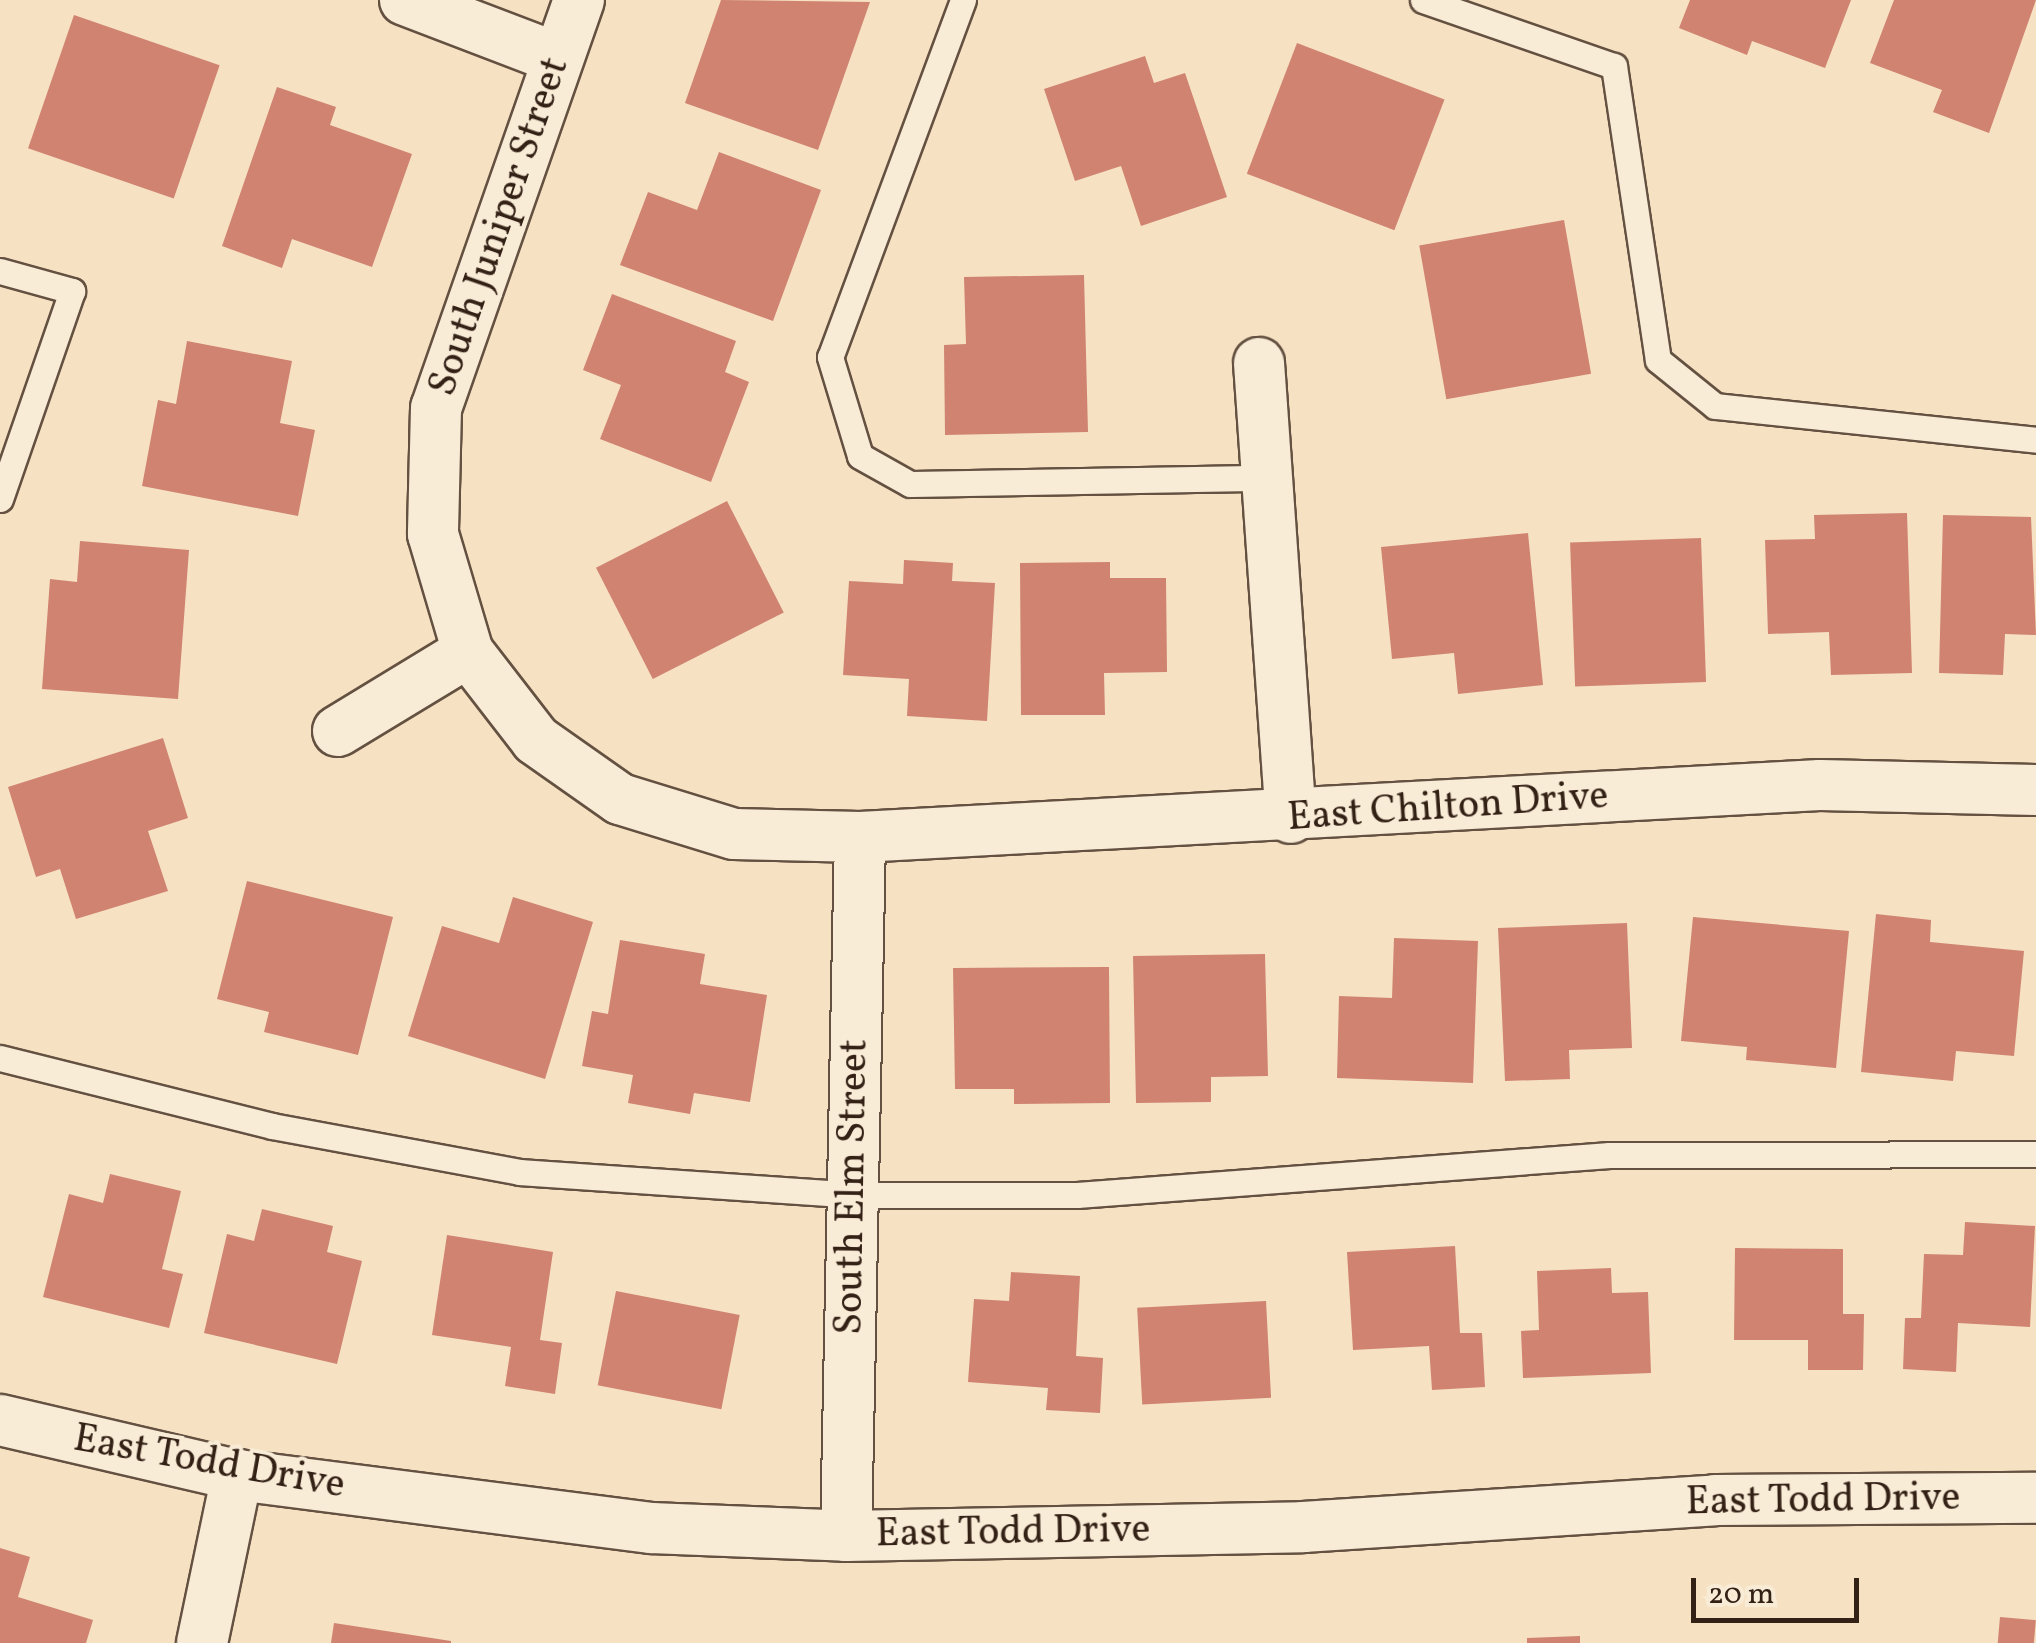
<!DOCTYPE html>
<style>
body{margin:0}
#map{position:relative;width:2036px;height:1643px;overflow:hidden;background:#f6e1c2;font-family:Vollkorn,serif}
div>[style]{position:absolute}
.building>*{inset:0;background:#cf8370;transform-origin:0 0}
.roads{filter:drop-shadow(2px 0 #645141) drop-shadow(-2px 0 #645141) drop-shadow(0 2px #645141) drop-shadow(0 -2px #645141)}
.service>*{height:25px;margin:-12.5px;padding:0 12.5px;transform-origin:12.5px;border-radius:12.5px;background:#f9ecd7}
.minor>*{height:50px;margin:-25px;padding:0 25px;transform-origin:25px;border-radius:25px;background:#f9ecd7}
span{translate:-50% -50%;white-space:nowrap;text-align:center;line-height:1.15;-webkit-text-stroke:8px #f9ecd7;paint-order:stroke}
.street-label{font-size:40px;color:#332116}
.scale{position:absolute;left:1691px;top:1578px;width:168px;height:45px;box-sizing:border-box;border:5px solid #332116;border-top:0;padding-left:12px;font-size:30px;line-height:35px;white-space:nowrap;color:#332116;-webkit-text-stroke:8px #f9ecd7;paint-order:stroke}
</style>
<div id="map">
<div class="building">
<div style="clip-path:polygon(721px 0,870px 2px,818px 150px,685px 103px)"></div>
<div style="clip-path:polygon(1690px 0,1851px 0,1825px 68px,1752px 41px,1747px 55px,1679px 28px)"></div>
<div style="clip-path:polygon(1894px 0,2036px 0,1989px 133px,1933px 112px,1942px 90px,1870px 63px)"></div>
<div style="left:74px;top:15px;width:154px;height:141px;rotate:19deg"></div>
<div style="left:1297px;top:43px;width:158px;height:140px;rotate:21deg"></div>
<div style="clip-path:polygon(1145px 56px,1154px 83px,1185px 73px,1227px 197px,1141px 226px,1121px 166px,1075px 181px,1044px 89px)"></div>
<div style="clip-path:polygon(277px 87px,336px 107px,330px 125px,412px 154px,372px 267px,292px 239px,282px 268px,222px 246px)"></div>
<div style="clip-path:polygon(719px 152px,821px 190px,773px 321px,620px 265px,648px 192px,697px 210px)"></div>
<div style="left:1564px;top:220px;width:156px;height:147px;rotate:80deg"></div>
<div style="clip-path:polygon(1084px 275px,1088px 432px,945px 435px,944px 345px,966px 344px,964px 277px)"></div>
<div style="clip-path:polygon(612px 294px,736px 341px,725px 372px,749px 382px,711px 482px,600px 439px,621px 385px,583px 370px)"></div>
<div style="clip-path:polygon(187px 341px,292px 361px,280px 423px,315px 430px,298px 516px,142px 486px,158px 400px,176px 404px)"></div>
<div style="left:727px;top:501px;width:125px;height:147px;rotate:63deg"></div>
<div style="clip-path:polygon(1907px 513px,1912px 673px,1831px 675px,1829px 632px,1768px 634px,1765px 540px,1815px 539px,1814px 515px)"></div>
<div style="clip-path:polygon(1943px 515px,2031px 517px,2036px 635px,2005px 634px,2003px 675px,1939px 673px)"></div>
<div style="clip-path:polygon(1528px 533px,1543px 685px,1458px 694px,1454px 653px,1392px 659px,1381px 547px)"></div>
<div style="left:1701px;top:538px;width:144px;height:131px;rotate:88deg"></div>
<div style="clip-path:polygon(80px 541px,189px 550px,178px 699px,42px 689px,50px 579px,77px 582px)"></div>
<div style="clip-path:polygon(904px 560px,953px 563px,952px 581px,995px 583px,987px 721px,907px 716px,909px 679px,843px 675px,849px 581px,903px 584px)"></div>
<div style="clip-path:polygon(1110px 562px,1110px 578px,1166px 578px,1167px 672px,1104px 673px,1105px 715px,1021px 715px,1020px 563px)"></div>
<div style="clip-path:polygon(163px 738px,188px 818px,148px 831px,168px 891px,76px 919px,60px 869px,36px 877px,8px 787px)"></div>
<div style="clip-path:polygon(247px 881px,393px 917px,358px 1055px,264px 1032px,269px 1012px,217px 999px)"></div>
<div style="clip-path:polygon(513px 897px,593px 922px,545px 1079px,408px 1036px,442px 926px,499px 943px)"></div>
<div style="clip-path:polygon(1876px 914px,1931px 920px,1930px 942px,2024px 951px,2014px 1056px,1956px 1051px,1953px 1081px,1861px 1072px)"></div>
<div style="clip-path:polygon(1693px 917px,1849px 931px,1836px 1068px,1746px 1060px,1747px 1047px,1681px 1041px)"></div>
<div style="clip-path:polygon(1627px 923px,1632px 1048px,1569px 1050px,1570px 1079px,1505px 1081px,1498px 928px)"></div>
<div style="clip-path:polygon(1394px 938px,1478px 941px,1473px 1083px,1337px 1078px,1339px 996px,1392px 998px)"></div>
<div style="clip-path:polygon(620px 940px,705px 954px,700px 984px,767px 995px,750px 1102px,694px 1093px,690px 1114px,628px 1103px,633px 1075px,582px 1066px,592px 1011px,608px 1014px)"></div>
<div style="clip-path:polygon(1265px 954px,1268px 1076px,1211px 1077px,1211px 1102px,1136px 1103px,1133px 956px)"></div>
<div style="clip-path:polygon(1109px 967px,1110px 1103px,1014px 1104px,1014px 1089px,955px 1089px,953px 968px)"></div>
<div style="clip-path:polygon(110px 1174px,181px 1191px,162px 1269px,183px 1274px,169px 1328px,43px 1297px,69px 1194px,103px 1203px)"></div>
<div style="clip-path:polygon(262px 1209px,333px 1226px,327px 1252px,362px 1261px,337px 1364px,204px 1333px,227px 1234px,254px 1241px)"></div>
<div style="clip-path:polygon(1965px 1222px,2035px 1226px,2030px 1327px,1958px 1323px,1956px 1372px,1903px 1369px,1905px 1318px,1921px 1318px,1924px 1254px,1963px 1255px)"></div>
<div style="clip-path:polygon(447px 1235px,553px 1252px,540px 1340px,562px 1343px,555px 1394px,505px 1386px,511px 1347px,432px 1335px)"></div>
<div style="clip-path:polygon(1455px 1246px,1460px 1333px,1482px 1333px,1485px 1387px,1432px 1390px,1429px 1346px,1353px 1350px,1347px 1252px)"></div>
<div style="clip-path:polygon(1735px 1248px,1843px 1249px,1843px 1314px,1864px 1314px,1863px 1370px,1808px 1370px,1808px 1340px,1734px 1340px)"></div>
<div style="clip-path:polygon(1611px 1268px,1612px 1293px,1648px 1292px,1651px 1373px,1523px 1378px,1521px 1331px,1539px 1330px,1537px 1271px)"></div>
<div style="clip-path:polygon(1011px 1272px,1080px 1276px,1076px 1356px,1103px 1358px,1100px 1413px,1046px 1410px,1048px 1388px,968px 1382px,974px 1299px,1009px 1301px)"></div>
<div style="left:616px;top:1291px;width:126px;height:96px;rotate:11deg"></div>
<div style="left:1266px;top:1301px;width:97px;height:129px;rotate:87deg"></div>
<div style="clip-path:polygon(0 1548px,30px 1557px,18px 1597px,93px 1620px,86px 1643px,0 1643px)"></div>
<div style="left:2000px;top:1617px;width:36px;height:26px;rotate:5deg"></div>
<div style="clip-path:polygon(334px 1623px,451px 1641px,451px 1643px,331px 1643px)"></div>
<div style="clip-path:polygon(1580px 1636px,1580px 1643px,1527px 1643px,1527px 1638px)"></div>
</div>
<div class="roads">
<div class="service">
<div style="left:963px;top:0;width:381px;rotate:110.4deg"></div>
<div style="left:830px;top:357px;width:103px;rotate:73.1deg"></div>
<div style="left:860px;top:456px;width:57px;rotate:29.2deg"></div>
<div style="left:910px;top:484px;width:358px;rotate:-1deg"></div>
<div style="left:1423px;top:0;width:202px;rotate:19.1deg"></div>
<div style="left:1614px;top:66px;width:297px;rotate:81.5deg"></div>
<div style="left:1658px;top:360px;width:73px;rotate:38.9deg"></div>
<div style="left:1715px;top:406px;width:323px;rotate:6deg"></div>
<div style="left:0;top:271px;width:75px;rotate:15.5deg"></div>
<div style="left:72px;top:291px;width:220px;rotate:109.1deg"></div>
<div style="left:0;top:1058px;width:280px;rotate:14deg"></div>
<div style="left:272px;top:1126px;width:251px;rotate:10.5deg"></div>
<div style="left:519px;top:1172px;width:335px;rotate:3.9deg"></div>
<div style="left:853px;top:1195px;width:224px"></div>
<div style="left:1077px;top:1195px;width:534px;rotate:-4.3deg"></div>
<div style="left:1609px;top:1155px;width:427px;rotate:-0.1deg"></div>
</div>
<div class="minor">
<div style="left:405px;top:0;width:163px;rotate:20.9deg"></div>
<div style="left:579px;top:0;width:432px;rotate:109.3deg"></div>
<div style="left:436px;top:408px;width:126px;rotate:91.4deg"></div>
<div style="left:433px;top:534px;width:123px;rotate:73.5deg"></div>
<div style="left:468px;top:652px;width:111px;rotate:52.3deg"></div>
<div style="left:536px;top:740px;width:103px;rotate:35.1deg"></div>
<div style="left:620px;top:799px;width:119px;rotate:17.1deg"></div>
<div style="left:734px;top:834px;width:126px;rotate:1.4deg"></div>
<div style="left:860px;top:837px;width:961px;rotate:-3.1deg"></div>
<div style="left:1820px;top:785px;width:216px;rotate:1.3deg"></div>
<div style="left:1259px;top:363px;width:456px;rotate:86deg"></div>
<div style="left:338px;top:731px;width:152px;rotate:-31.3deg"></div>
<div style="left:0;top:1420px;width:243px;rotate:13.1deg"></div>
<div style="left:237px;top:1475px;width:417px;rotate:7.3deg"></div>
<div style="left:651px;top:1528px;width:195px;rotate:2.3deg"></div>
<div style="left:846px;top:1536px;width:457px;rotate:-1.1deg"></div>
<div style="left:1303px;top:1527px;width:413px;rotate:-3.7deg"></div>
<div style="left:1715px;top:1500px;width:321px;rotate:-0.4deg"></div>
<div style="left:846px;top:1536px;width:699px;rotate:-88.85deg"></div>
<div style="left:202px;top:1643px;width:172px;rotate:-78.2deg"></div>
</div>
</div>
<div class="street-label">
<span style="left:500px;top:227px;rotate:-71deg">South Juniper Street</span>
<span style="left:1448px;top:808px;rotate:-4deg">East Chilton Drive</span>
<span style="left:853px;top:1187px;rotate:-89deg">South Elm Street</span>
<span style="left:209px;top:1463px;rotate:10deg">East Todd Drive</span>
<span style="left:1823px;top:1501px;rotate:-1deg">East Todd Drive</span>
<span style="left:1013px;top:1533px;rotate:-1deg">East Todd Drive</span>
</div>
<div class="scale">20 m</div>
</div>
